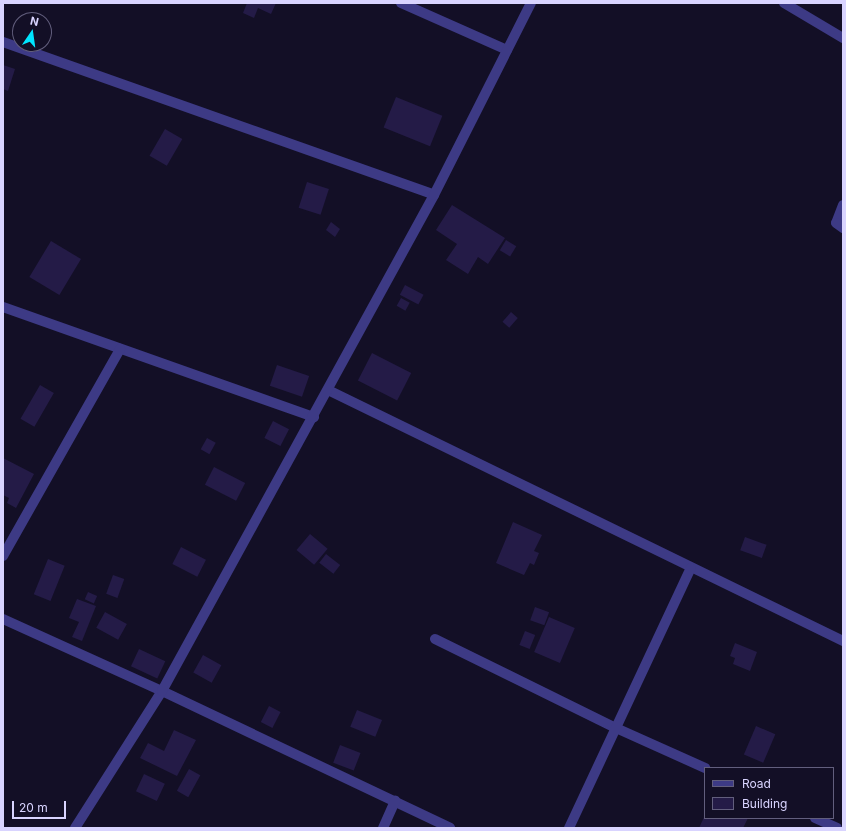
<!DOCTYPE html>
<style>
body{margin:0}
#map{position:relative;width:846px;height:831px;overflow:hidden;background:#130f26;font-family:Inter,sans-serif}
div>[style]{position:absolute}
.building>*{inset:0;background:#241b47;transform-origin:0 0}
.street>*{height:10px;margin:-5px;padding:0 5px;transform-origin:5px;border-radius:5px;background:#3d3a85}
span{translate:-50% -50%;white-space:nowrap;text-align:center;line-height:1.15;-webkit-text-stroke:3.5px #130f26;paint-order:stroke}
.frame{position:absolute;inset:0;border:4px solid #d9d4ff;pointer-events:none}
.legend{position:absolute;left:704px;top:767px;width:130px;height:52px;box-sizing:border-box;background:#130f26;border:1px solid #625e7d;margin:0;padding:5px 7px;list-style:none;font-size:12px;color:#d9d4ff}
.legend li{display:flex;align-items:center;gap:8px;height:20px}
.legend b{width:20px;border:1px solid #625e7d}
.north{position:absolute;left:12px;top:12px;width:40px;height:40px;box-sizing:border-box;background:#130f26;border:1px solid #625e7d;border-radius:50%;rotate:13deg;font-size:11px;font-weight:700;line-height:16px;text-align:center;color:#d9d4ff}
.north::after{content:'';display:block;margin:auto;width:14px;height:18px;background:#00e5ff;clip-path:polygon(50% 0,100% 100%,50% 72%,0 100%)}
.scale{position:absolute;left:12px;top:801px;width:54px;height:18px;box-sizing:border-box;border:2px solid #d9d4ff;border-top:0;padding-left:5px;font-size:12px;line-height:14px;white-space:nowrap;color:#d9d4ff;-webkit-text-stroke:3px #130f26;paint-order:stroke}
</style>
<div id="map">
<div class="building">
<div style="clip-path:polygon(247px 3px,276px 3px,271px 14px,258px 8px,254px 18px,243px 13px)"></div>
<div style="clip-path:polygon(3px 65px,15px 69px,8px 91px,3px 89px)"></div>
<div style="left:396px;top:97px;width:50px;height:33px;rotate:22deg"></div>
<div style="left:165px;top:129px;width:20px;height:31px;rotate:30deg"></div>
<div style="left:307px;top:182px;width:23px;height:27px;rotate:18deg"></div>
<div style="clip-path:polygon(452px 205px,505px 238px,488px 264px,478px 257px,468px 274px,446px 260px,457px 244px,436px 230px)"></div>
<div style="clip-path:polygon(331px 222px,340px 229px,335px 237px,326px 230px)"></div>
<div style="left:506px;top:240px;width:12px;height:12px;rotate:31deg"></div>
<div style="left:51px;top:241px;width:35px;height:42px;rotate:31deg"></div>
<div style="left:405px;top:285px;width:21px;height:11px;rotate:28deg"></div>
<div style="left:401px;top:298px;width:10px;height:9px;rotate:29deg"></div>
<div style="left:511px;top:312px;width:9px;height:13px;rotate:41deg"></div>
<div style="left:372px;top:353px;width:44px;height:31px;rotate:27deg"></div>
<div style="left:277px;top:365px;width:34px;height:22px;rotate:19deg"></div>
<div style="left:40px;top:385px;width:16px;height:39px;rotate:30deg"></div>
<div style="left:273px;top:421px;width:18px;height:19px;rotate:27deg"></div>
<div style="left:207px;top:438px;width:10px;height:13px;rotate:29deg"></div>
<div style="clip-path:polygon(3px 458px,34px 474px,16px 508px,7px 503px,9px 498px,3px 495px)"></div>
<div style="left:214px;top:467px;width:35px;height:20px;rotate:27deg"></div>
<div style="clip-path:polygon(513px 522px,542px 535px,534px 551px,539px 553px,534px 565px,530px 563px,524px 575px,496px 563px)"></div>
<div style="left:310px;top:534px;width:23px;height:21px;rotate:40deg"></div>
<div style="left:745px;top:537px;width:23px;height:14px;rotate:20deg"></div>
<div style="left:181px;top:547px;width:28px;height:19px;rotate:27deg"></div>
<div style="left:326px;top:554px;width:18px;height:11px;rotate:38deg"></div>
<div style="left:48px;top:559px;width:18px;height:38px;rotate:22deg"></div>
<div style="left:113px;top:575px;width:12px;height:20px;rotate:20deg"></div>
<div style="left:88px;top:592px;width:10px;height:8px;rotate:24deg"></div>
<div style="clip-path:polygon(77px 599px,96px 606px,82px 641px,72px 637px,79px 622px,69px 618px)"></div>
<div style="left:535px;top:607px;width:15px;height:14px;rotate:20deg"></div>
<div style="left:105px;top:612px;width:25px;height:18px;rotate:29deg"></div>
<div style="left:549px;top:617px;width:28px;height:38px;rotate:23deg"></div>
<div style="left:525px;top:631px;width:11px;height:15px;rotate:22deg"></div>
<div style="clip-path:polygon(735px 643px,757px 652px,750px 671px,733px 664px,735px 658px,730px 656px)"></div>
<div style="left:139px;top:649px;width:29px;height:19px;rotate:25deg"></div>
<div style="left:203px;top:655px;width:21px;height:20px;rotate:29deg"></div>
<div style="left:269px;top:706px;width:13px;height:18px;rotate:27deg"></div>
<div style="left:357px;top:710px;width:27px;height:18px;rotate:22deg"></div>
<div style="left:756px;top:726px;width:21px;height:31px;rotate:23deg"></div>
<div style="clip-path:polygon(174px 730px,196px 740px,177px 776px,140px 758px,148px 743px,164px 751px)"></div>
<div style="left:340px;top:745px;width:22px;height:19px;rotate:21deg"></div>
<div style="left:189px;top:769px;width:13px;height:25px;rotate:29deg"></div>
<div style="left:144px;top:774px;width:23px;height:19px;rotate:25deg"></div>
<div style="clip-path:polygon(705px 815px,705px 818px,748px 818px,743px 828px,699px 828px)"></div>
</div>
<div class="street">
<div style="left:401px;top:3px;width:116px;rotate:23.9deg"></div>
<div style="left:784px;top:3px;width:69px;rotate:30.7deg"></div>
<div style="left:3px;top:42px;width:457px;rotate:19.5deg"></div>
<div style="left:843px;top:205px;width:19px;rotate:111deg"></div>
<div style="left:836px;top:223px;width:9px;rotate:36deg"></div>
<div style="left:3px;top:307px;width:330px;rotate:19.5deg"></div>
<div style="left:328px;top:390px;width:573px;rotate:25.98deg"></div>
<div style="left:3px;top:556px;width:238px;rotate:-60.5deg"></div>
<div style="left:3px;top:619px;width:175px;rotate:24.4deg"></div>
<div style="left:162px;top:691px;width:319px;rotate:25.4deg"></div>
<div style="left:435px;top:639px;width:202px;rotate:26.2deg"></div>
<div style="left:616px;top:728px;width:98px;rotate:24.2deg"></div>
<div style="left:815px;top:818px;width:24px;rotate:24deg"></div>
<div style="left:75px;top:828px;width:162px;rotate:-57.6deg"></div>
<div style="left:162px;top:691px;width:566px;rotate:-61.26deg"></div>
<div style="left:434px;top:195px;width:215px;rotate:-63.2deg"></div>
<div style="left:383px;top:828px;width:30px;rotate:-66deg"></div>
<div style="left:569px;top:828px;width:287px;rotate:-64.9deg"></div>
</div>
<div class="frame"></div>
<ul class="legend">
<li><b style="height:5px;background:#3d3a85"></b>Road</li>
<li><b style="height:11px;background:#241b47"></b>Building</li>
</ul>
<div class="north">N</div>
<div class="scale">20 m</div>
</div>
